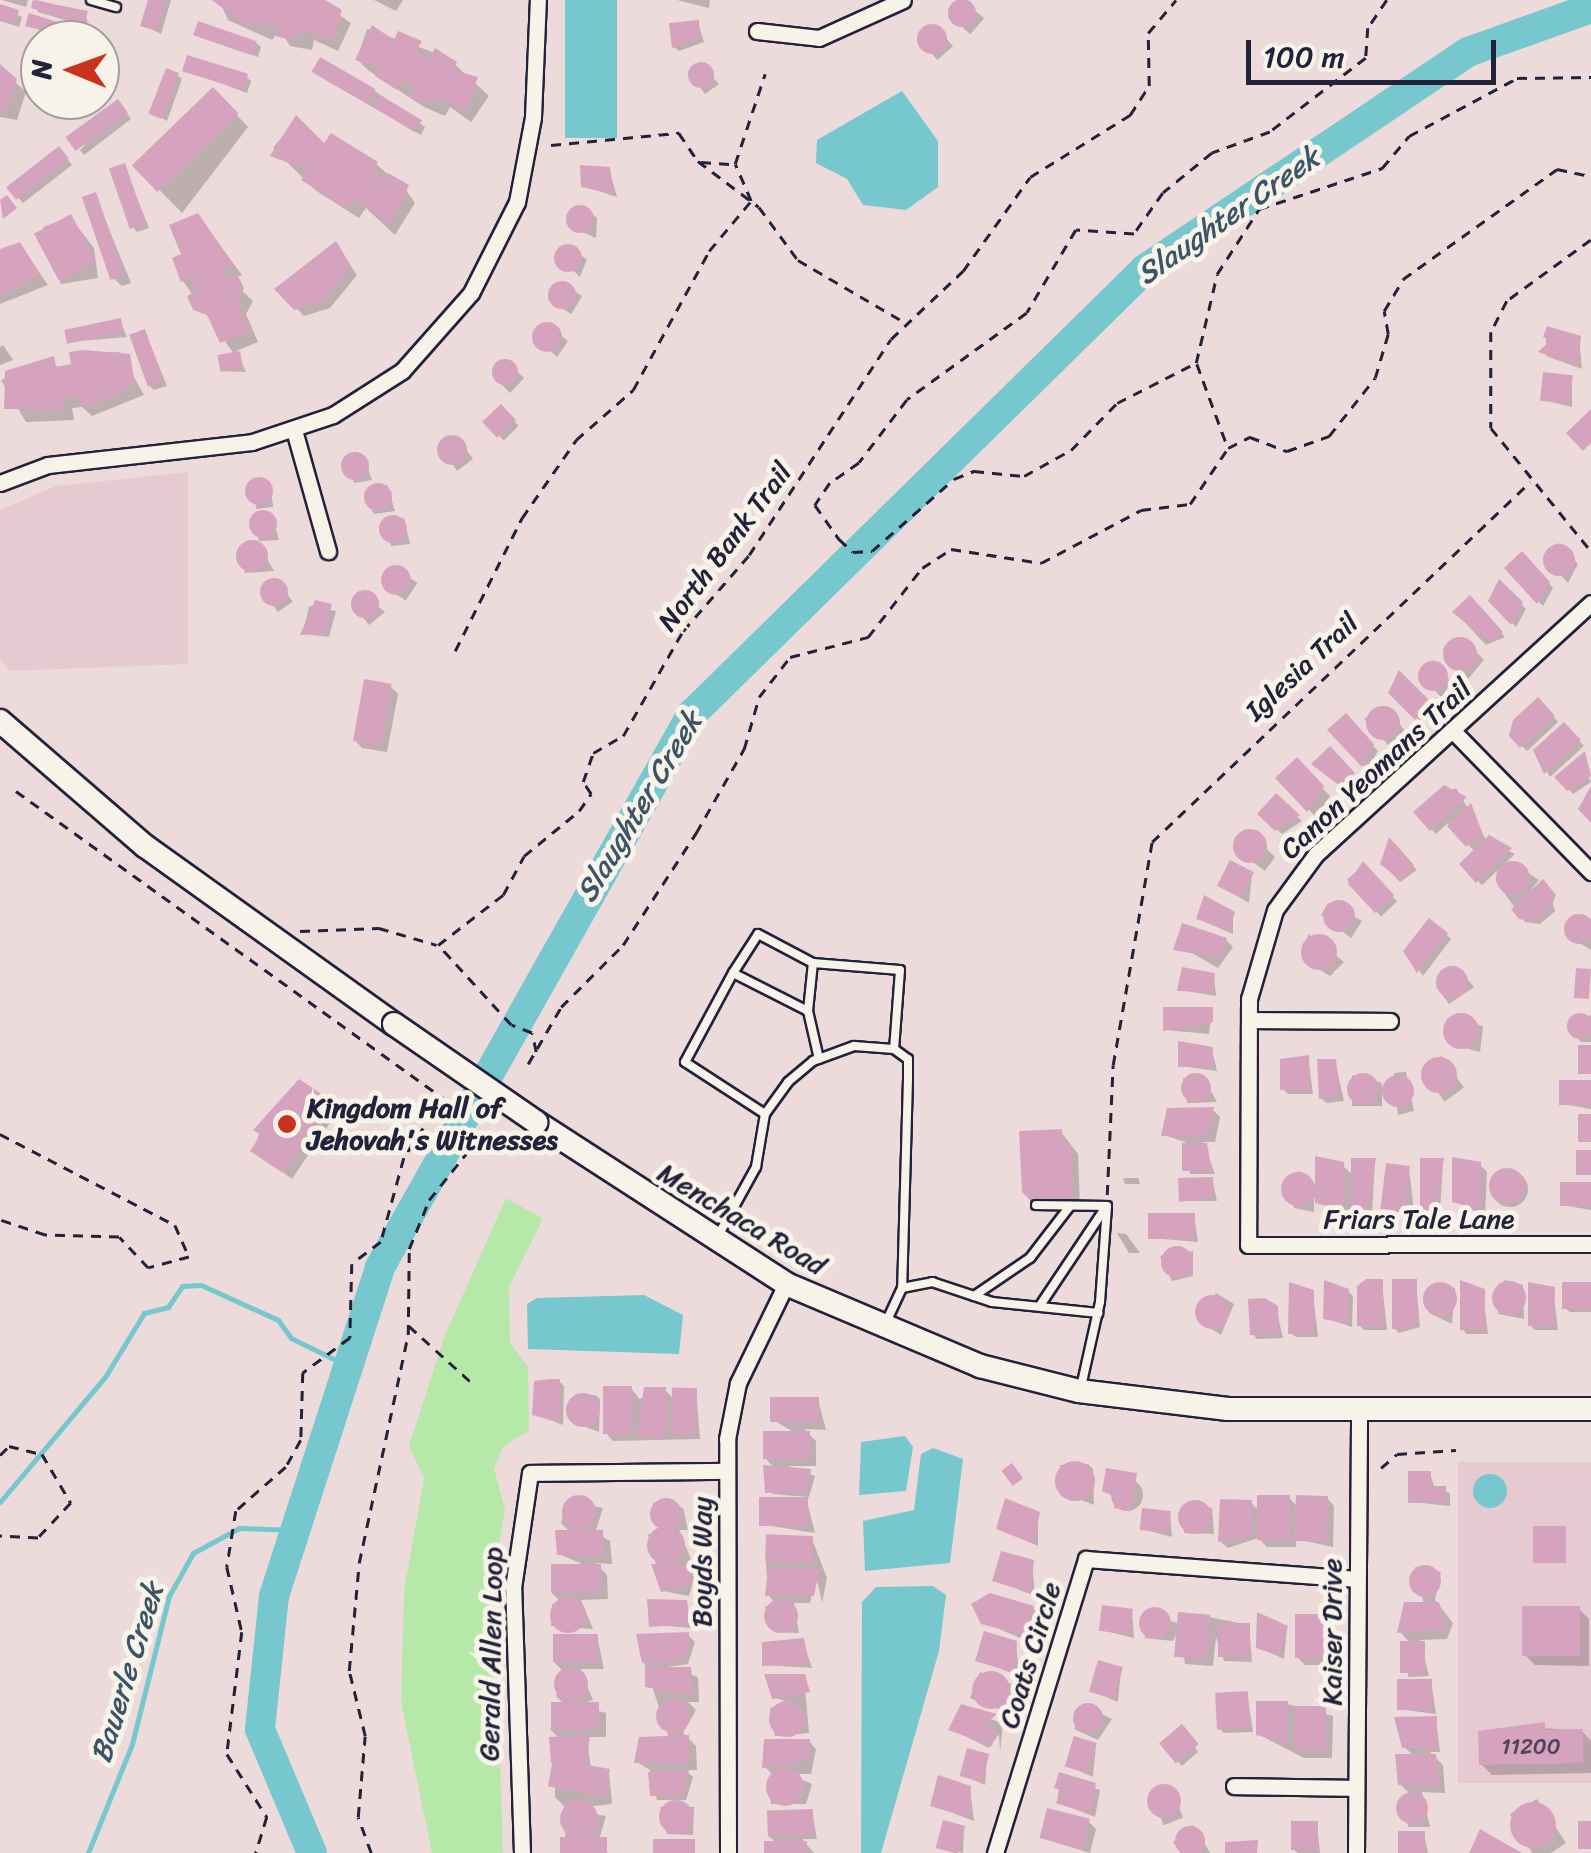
<!DOCTYPE html>
<style>
body{margin:0}
#map{position:relative;width:1591px;height:1853px;overflow:hidden;background:#eddbdb;font-family:Sriracha,sans-serif}
div>[style]{position:absolute}
.built>*{inset:0;background:#e6cad2;transform-origin:0 0}
.green>*{inset:0;background:#b5e8a9}
.water>*{inset:0;background:#77c7cf;transform-origin:0 0}
.round{border-radius:50%}
.shadow>*{inset:0;background:#0003;transform-origin:0 0}
.stream>*{height:5px;margin:-2.5px;padding:0 2.5px;transform-origin:2.5px;border-radius:2.5px;background:#77c7cf}
.river>*{height:30px;margin:-15px;padding:0 15px;transform-origin:15px;border-radius:15px;background:#77c7cf}
.building>*{inset:0;background:#d6a3be;transform-origin:0 0}
.path>*{height:2.5px;margin-top:-1.25px;transform-origin:0;background:repeating-linear-gradient(90deg,#22223b 0 10px,transparent 0 18px)}
.roads{filter:drop-shadow(2px 0 #22223b) drop-shadow(-2px 0 #22223b) drop-shadow(0 2px #22223b) drop-shadow(0 -2px #22223b)}
.lane>*{height:8px;margin:-4px;padding:0 4px;transform-origin:4px;border-radius:4px;background:#f7f3e8}
.street>*{height:15px;margin:-7.5px;padding:0 7.5px;transform-origin:7.5px;border-radius:7.5px;background:#f7f3e8}
.secondary>*{height:22px;margin:-11px;padding:0 11px;transform-origin:11px;border-radius:11px;background:#f7f3e8}
.bridges{filter:drop-shadow(2px 0 #22223b) drop-shadow(-2px 0 #22223b) drop-shadow(0 2px #22223b) drop-shadow(0 -2px #22223b)}
.secondary-bridge>*{height:22px;margin:-11px;padding:0 11px;transform-origin:11px;border-radius:11px;background:#f7f3e8}
.dots>*{width:28px;height:28px;translate:-50% -50%;box-sizing:border-box;border:5px solid #f7f3e8;border-radius:50%}
span{translate:-50% -50%;white-space:nowrap;text-align:center;line-height:1.15;-webkit-text-stroke:10px #f7f3e8;paint-order:stroke}
.number-label{font-size:22px;color:#4f425c}
.number-label span{-webkit-text-stroke-width:0}
.street-label{font-size:28px;color:#22223b}
.poi-label{font-size:28px;color:#22223b;font-weight:700}
.left{translate:0 -50%;text-align:left}
.water-label{font-size:30px;color:#3c5467;font-style:italic}
.north{position:absolute;left:20px;top:20px;width:100px;height:100px;box-sizing:border-box;background:#f7f3e8;border:2px solid #a29fa3;border-radius:50%;rotate:271deg;font-size:28px;font-weight:700;line-height:40px;text-align:center;color:#22223b}
.north::after{content:'';display:block;margin:auto;width:35px;height:45px;background:#c8321e;clip-path:polygon(50% 0,100% 100%,50% 72%,0 100%)}
.scale{position:absolute;left:1246px;top:40px;width:250px;height:45px;box-sizing:border-box;border:5px solid #22223b;border-top:0;padding-left:12px;font-size:30px;line-height:35px;white-space:nowrap;color:#22223b;-webkit-text-stroke:8px #f7f3e8;paint-order:stroke}
</style>
<div id="map">
<div class="built">
<div style="clip-path:polygon(188px 472px,188px 664px,10px 671px,0 659px,0 510px,56px 486px)"></div>
<div style="left:1458px;top:1462px;width:133px;height:321px"></div>
</div>
<div class="green">
<div style="clip-path:polygon(506px 1198px,543px 1219px,509px 1287px,510px 1343px,528px 1367px,529px 1430px,503px 1447px,494px 1469px,505px 1509px,494px 1574px,503px 1853px,432px 1853px,401px 1702px,404px 1591px,424px 1478px,409px 1446px,445px 1335px)"></div>
</div>
<div class="water">
<div style="left:565px;top:0;width:52px;height:138px"></div>
<div style="clip-path:polygon(902px 91px,938px 141px,938px 187px,906px 210px,863px 205px,847px 179px,816px 163px,817px 140px)"></div>
<div style="clip-path:polygon(644px 1295px,683px 1315px,679px 1354px,528px 1349px,527px 1304px,537px 1298px)"></div>
<div style="clip-path:polygon(905px 1436px,913px 1447px,906px 1491px,859px 1495px,861px 1442px)"></div>
<div style="clip-path:polygon(933px 1448px,963px 1459px,950px 1563px,865px 1571px,863px 1521px,914px 1510px,921px 1454px)"></div>
<div class="round" style="left:1473px;top:1474px;width:34px;height:34px"></div>
<div style="clip-path:polygon(933px 1586px,946px 1595px,939px 1651px,881px 1853px,861px 1853px,862px 1602px,876px 1587px)"></div>
</div>
<div class="shadow">
<div style="clip-path:polygon(2px 0,28px 0,26px 7px)"></div>
<div style="clip-path:polygon(36px 0,86px 13px,88px 27px,38px 12px)"></div>
<div style="clip-path:polygon(151px 0,171px 0,161px 34px,143px 25px)"></div>
<div style="clip-path:polygon(219px 0,318px 0,351px 23px,338px 51px,314px 40px,312px 50px,290px 46px,280px 30px,272px 40px,228px 20px)"></div>
<div style="clip-path:polygon(374px 0,403px 0,396px 11px)"></div>
<div style="clip-path:polygon(677px 0,710px 0,709px 8px)"></div>
<div style="left:963px;top:0;width:28px;height:21px;rotate:41deg"></div>
<div style="clip-path:polygon(0 7px,22px 17px,19px 27px,0 21px)"></div>
<div style="clip-path:polygon(698px 23px,704px 42px,679px 51px,674px 47px)"></div>
<div style="clip-path:polygon(28px 25px,80px 32px,85px 36px,64px 40px)"></div>
<div style="left:935px;top:26px;width:27px;height:21px;rotate:48deg"></div>
<div style="clip-path:polygon(367px 29px,447px 57px,489px 96px,471px 122px,450px 107px,445px 116px,424px 107px,368px 70px,357px 59px)"></div>
<div style="clip-path:polygon(197px 34px,256px 43px,261px 47px,258px 57px)"></div>
<div style="clip-path:polygon(700px 64px,719px 84px,705px 94px,688px 72px)"></div>
<div style="clip-path:polygon(0 68px,26px 92px,17px 120px,0 117px)"></div>
<div style="clip-path:polygon(185px 70px,246px 77px,251px 81px,247px 93px)"></div>
<div style="clip-path:polygon(177px 75px,182px 79px,167px 121px,153px 113px)"></div>
<div style="clip-path:polygon(319px 76px,375px 91px,425px 127px,421px 135px)"></div>
<div style="clip-path:polygon(213px 90px,248px 127px,182px 213px,147px 177px)"></div>
<div style="clip-path:polygon(122px 107px,131px 119px,84px 155px,80px 150px)"></div>
<div style="clip-path:polygon(296px 119px,325px 147px,376px 164px,406px 190px,415px 203px,395px 235px,366px 208px,359px 218px,315px 190px,273px 148px)"></div>
<div style="clip-path:polygon(63px 154px,72px 165px,23px 203px,9px 187px)"></div>
<div style="clip-path:polygon(124px 166px,149px 228px,137px 232px,133px 227px)"></div>
<div style="clip-path:polygon(609px 169px,617px 197px,583px 186px)"></div>
<div style="clip-path:polygon(95px 195px,131px 283px,122px 286px,114px 279px)"></div>
<div style="clip-path:polygon(570px 209px,597px 217px,596px 238px,571px 227px)"></div>
<div style="clip-path:polygon(198px 216px,242px 275px,231px 280px,253px 301px,246px 314px,258px 342px,236px 351px,246px 372px,222px 371px,234px 354px,183px 281px,185px 255px,172px 233px)"></div>
<div style="clip-path:polygon(70px 217px,94px 248px,98px 278px,61px 284px,43px 227px)"></div>
<div style="clip-path:polygon(336px 244px,357px 275px,330px 308px,304px 316px,278px 289px)"></div>
<div style="clip-path:polygon(20px 245px,48px 285px,0 304px,0 253px)"></div>
<div style="clip-path:polygon(563px 245px,587px 259px,580px 277px,556px 254px)"></div>
<div style="left:559px;top:282px;width:27px;height:21px;rotate:31deg"></div>
<div style="clip-path:polygon(120px 321px,127px 337px,69px 342px)"></div>
<div style="clip-path:polygon(546px 324px,568px 341px,557px 357px,533px 335px)"></div>
<div style="clip-path:polygon(145px 332px,167px 386px,154px 390px,150px 386px)"></div>
<div style="clip-path:polygon(1546px 337px,1579px 338px,1582px 369px,1546px 356px)"></div>
<div style="clip-path:polygon(3px 345px,13px 360px,0 365px,0 347px)"></div>
<div style="clip-path:polygon(120px 352px,144px 395px,92px 416px,82px 407px,72px 408px,74px 420px,26px 422px,1px 380px,40px 361px,63px 368px,74px 366px,72px 355px)"></div>
<div style="clip-path:polygon(504px 359px,524px 378px,510px 393px,494px 377px)"></div>
<div style="clip-path:polygon(1572px 378px,1572px 407px,1543px 400px)"></div>
<div style="left:501px;top:408px;width:25px;height:21px;rotate:45deg"></div>
<div style="clip-path:polygon(457px 437px,473px 459px,457px 471px,440px 443px)"></div>
<div style="clip-path:polygon(346px 458px,365px 460px,372px 480px,354px 483px)"></div>
<div style="left:270px;top:481px;width:26px;height:17px;rotate:83deg"></div>
<div style="clip-path:polygon(387px 485px,395px 511px,374px 514px,365px 495px)"></div>
<div style="clip-path:polygon(271px 513px,279px 540px,259px 541px,253px 514px)"></div>
<div style="clip-path:polygon(404px 518px,410px 544px,391px 546px,385px 520px)"></div>
<div style="clip-path:polygon(1559px 543px,1578px 564px,1568px 583px,1544px 557px)"></div>
<div style="clip-path:polygon(259px 545px,274px 571px,245px 573px,239px 546px)"></div>
<div style="clip-path:polygon(1522px 554px,1553px 588px,1543px 606px,1507px 568px)"></div>
<div style="left:395px;top:568px;width:27px;height:21px;rotate:34deg"></div>
<div style="left:276px;top:578px;width:29px;height:18px;rotate:55deg"></div>
<div style="clip-path:polygon(1500px 583px,1526px 609px,1516px 627px,1491px 600px)"></div>
<div style="clip-path:polygon(360px 592px,385px 612px,369px 625px,351px 603px)"></div>
<div style="clip-path:polygon(1470px 599px,1505px 637px,1486px 645px,1455px 612px)"></div>
<div style="clip-path:polygon(309px 606px,336px 611px,329px 637px,303px 634px)"></div>
<div style="clip-path:polygon(1463px 638px,1484px 660px,1468px 679px,1443px 648px)"></div>
<div style="clip-path:polygon(1433px 660px,1451px 682px,1442px 698px,1418px 673px)"></div>
<div style="clip-path:polygon(1399px 674px,1434px 709px,1421px 722px,1391px 692px)"></div>
<div style="clip-path:polygon(390px 686px,398px 694px,387px 752px,362px 748px,355px 740px)"></div>
<div style="clip-path:polygon(1538px 701px,1558px 722px,1527px 751px,1512px 736px)"></div>
<div style="clip-path:polygon(1386px 706px,1405px 731px,1391px 748px,1364px 719px)"></div>
<div style="clip-path:polygon(1350px 721px,1378px 751px,1367px 769px,1331px 730px)"></div>
<div style="clip-path:polygon(1564px 725px,1584px 746px,1550px 777px,1536px 752px)"></div>
<div style="clip-path:polygon(1330px 750px,1358px 779px,1346px 789px,1319px 768px)"></div>
<div style="clip-path:polygon(1580px 758px,1591px 782px,1573px 794px,1557px 777px)"></div>
<div style="clip-path:polygon(1297px 761px,1330px 796px,1316px 817px,1278px 778px)"></div>
<div style="clip-path:polygon(1456px 788px,1487px 841px,1515px 854px,1482px 885px,1462px 864px,1475px 852px,1448px 823px,1436px 834px,1417px 813px)"></div>
<div style="clip-path:polygon(1276px 797px,1302px 821px,1282px 834px,1260px 814px)"></div>
<div style="clip-path:polygon(1245px 829px,1275px 857px,1265px 871px,1233px 847px)"></div>
<div style="clip-path:polygon(1393px 845px,1417px 870px,1400px 882px,1382px 863px)"></div>
<div style="clip-path:polygon(1513px 863px,1539px 880px,1520px 904px,1548px 887px,1555px 911px,1540px 924px,1525px 922px,1495px 880px)"></div>
<div style="left:1363px;top:865px;width:50px;height:22px;rotate:47deg"></div>
<div style="clip-path:polygon(1252px 874px,1249px 903px,1220px 886px)"></div>
<div style="clip-path:polygon(1328px 903px,1362px 921px,1351px 938px,1321px 915px)"></div>
<div style="clip-path:polygon(1233px 914px,1233px 934px,1198px 919px)"></div>
<div style="clip-path:polygon(1574px 914px,1591px 919px,1591px 950px,1564px 934px)"></div>
<div style="clip-path:polygon(1308px 934px,1344px 962px,1330px 976px,1304px 960px)"></div>
<div style="clip-path:polygon(1447px 935px,1451px 939px,1423px 976px,1406px 951px)"></div>
<div style="clip-path:polygon(1226px 940px,1233px 947px,1218px 968px,1177px 944px)"></div>
<div style="clip-path:polygon(1456px 966px,1474px 987px,1449px 1004px,1436px 986px)"></div>
<div style="clip-path:polygon(1214px 975px,1216px 996px,1180px 990px)"></div>
<div style="clip-path:polygon(1212px 1009px,1209px 1034px,1166px 1030px)"></div>
<div style="clip-path:polygon(1591px 1015px,1591px 1042px,1581px 1042px,1568px 1025px)"></div>
<div style="clip-path:polygon(1447px 1018px,1483px 1026px,1480px 1052px,1451px 1044px)"></div>
<div style="clip-path:polygon(1212px 1050px,1217px 1071px,1180px 1066px)"></div>
<div style="left:1441px;top:1056px;width:39px;height:24px;rotate:54deg"></div>
<div style="clip-path:polygon(1308px 1057px,1313px 1094px,1288px 1094px,1283px 1089px)"></div>
<div style="clip-path:polygon(1335px 1061px,1344px 1101px,1326px 1103px,1321px 1098px)"></div>
<div style="clip-path:polygon(1406px 1072px,1414px 1111px,1398px 1115px,1394px 1073px)"></div>
<div style="clip-path:polygon(1352px 1075px,1382px 1083px,1382px 1106px,1352px 1106px)"></div>
<div style="clip-path:polygon(1183px 1078px,1204px 1078px,1217px 1102px,1187px 1103px)"></div>
<div style="clip-path:polygon(1591px 1088px,1591px 1109px,1562px 1104px)"></div>
<div style="clip-path:polygon(330px 1103px,338px 1111px,292px 1179px,253px 1150px,266px 1117px)"></div>
<div style="clip-path:polygon(1213px 1110px,1220px 1117px,1215px 1142px,1203px 1142px,1215px 1174px,1190px 1174px,1185px 1142px,1164px 1135px)"></div>
<div style="clip-path:polygon(1061px 1132px,1078px 1154px,1080px 1206px,1042px 1208px)"></div>
<div style="clip-path:polygon(1443px 1160px,1440px 1212px,1427px 1212px,1423px 1208px)"></div>
<div style="clip-path:polygon(1375px 1161px,1372px 1213px,1351px 1205px,1351px 1216px,1314px 1198px,1314px 1212px,1294px 1208px,1288px 1178px,1300px 1171px,1318px 1188px,1342px 1165px,1354px 1176px)"></div>
<div style="clip-path:polygon(1479px 1164px,1487px 1172px,1485px 1216px,1455px 1201px)"></div>
<div style="clip-path:polygon(1409px 1168px,1414px 1212px,1393px 1212px,1388px 1208px)"></div>
<div class="round" style="left:1492px;top:1171px;width:36px;height:36px"></div>
<div style="clip-path:polygon(1123px 1178px,1138px 1178px,1140px 1184px,1125px 1184px)"></div>
<div style="clip-path:polygon(1212px 1179px,1217px 1201px,1182px 1201px)"></div>
<div style="clip-path:polygon(1591px 1185px,1591px 1210px,1562px 1205px)"></div>
<div style="clip-path:polygon(1194px 1215px,1198px 1242px,1151px 1238px)"></div>
<div style="clip-path:polygon(1117px 1233px,1126px 1234px,1140px 1253px,1129px 1253px)"></div>
<div style="clip-path:polygon(1193px 1251px,1193px 1276px,1172px 1281px,1160px 1256px)"></div>
<div style="clip-path:polygon(1504px 1280px,1523px 1285px,1524px 1319px,1498px 1314px)"></div>
<div style="clip-path:polygon(1382px 1282px,1387px 1330px,1364px 1330px,1359px 1325px)"></div>
<div style="clip-path:polygon(1416px 1282px,1420px 1327px,1399px 1333px,1394px 1328px)"></div>
<div style="clip-path:polygon(1434px 1283px,1455px 1288px,1452px 1324px,1429px 1313px)"></div>
<div style="clip-path:polygon(1591px 1285px,1591px 1312px,1570px 1312px,1565px 1308px)"></div>
<div style="clip-path:polygon(1553px 1289px,1558px 1330px,1535px 1330px,1530px 1325px)"></div>
<div style="clip-path:polygon(1348px 1291px,1353px 1296px,1352px 1327px,1325px 1318px)"></div>
<div style="clip-path:polygon(1483px 1292px,1488px 1334px,1467px 1334px,1462px 1329px)"></div>
<div style="clip-path:polygon(1216px 1293px,1234px 1304px,1221px 1335px,1197px 1320px)"></div>
<div style="clip-path:polygon(1313px 1293px,1318px 1337px,1296px 1337px,1291px 1333px)"></div>
<div style="clip-path:polygon(1276px 1308px,1283px 1338px,1257px 1339px,1253px 1334px)"></div>
<div style="clip-path:polygon(559px 1381px,564px 1386px,563px 1425px,534px 1414px)"></div>
<div style="clip-path:polygon(631px 1388px,639px 1399px,665px 1390px,677px 1402px,696px 1390px,700px 1439px,613px 1441px,606px 1433px)"></div>
<div style="clip-path:polygon(595px 1395px,600px 1399px,599px 1432px,572px 1422px,572px 1397px)"></div>
<div style="clip-path:polygon(818px 1400px,826px 1430px,804px 1429px,816px 1441px,816px 1466px,788px 1466px,815px 1476px,809px 1497px,772px 1494px,775px 1469px,765px 1458px,795px 1433px,775px 1421px)"></div>
<div style="clip-path:polygon(1088px 1464px,1093px 1469px,1094px 1505px,1068px 1495px,1060px 1465px)"></div>
<div style="clip-path:polygon(1430px 1474px,1435px 1488px,1450px 1493px,1450px 1506px,1411px 1502px)"></div>
<div class="round" style="left:1111px;top:1479px;width:32px;height:32px"></div>
<div style="clip-path:polygon(1289px 1498px,1298px 1507px,1327px 1498px,1334px 1506px,1333px 1547px,1296px 1539px,1296px 1547px,1267px 1547px,1258px 1538px,1228px 1548px,1220px 1541px,1251px 1503px,1259px 1511px)"></div>
<div style="clip-path:polygon(566px 1501px,603px 1508px,595px 1533px,610px 1541px,612px 1564px,596px 1563px,607px 1575px,608px 1599px,581px 1600px,593px 1629px,551px 1626px,552px 1604px,562px 1603px,551px 1592px,589px 1567px,559px 1554px,571px 1533px,561px 1523px)"></div>
<div style="clip-path:polygon(807px 1502px,815px 1533px,765px 1525px)"></div>
<div style="clip-path:polygon(653px 1503px,683px 1508px,688px 1530px,679px 1530px,696px 1572px,689px 1596px,663px 1591px,648px 1534px,660px 1534px)"></div>
<div style="clip-path:polygon(1182px 1505px,1212px 1508px,1214px 1534px,1184px 1533px)"></div>
<div style="clip-path:polygon(1038px 1514px,1038px 1546px,999px 1528px)"></div>
<div style="clip-path:polygon(1170px 1514px,1172px 1537px,1142px 1529px)"></div>
<div style="clip-path:polygon(812px 1539px,827px 1578px,822px 1603px,816px 1575px,810px 1603px,794px 1603px,799px 1633px,774px 1632px,765px 1606px,778px 1606px,768px 1595px,766px 1562px)"></div>
<div style="clip-path:polygon(1032px 1562px,1035px 1596px,994px 1580px)"></div>
<div style="clip-path:polygon(1415px 1567px,1441px 1572px,1435px 1600px,1453px 1623px,1447px 1639px,1420px 1640px,1429px 1676px,1408px 1677px,1411px 1644px,1400px 1632px,1424px 1604px)"></div>
<div style="clip-path:polygon(686px 1603px,693px 1628px,652px 1625px)"></div>
<div style="clip-path:polygon(1033px 1608px,1040px 1616px,1032px 1643px,983px 1622px)"></div>
<div style="clip-path:polygon(1579px 1609px,1589px 1619px,1589px 1666px,1535px 1665px,1525px 1655px)"></div>
<div style="clip-path:polygon(1132px 1611px,1134px 1638px,1101px 1630px)"></div>
<div style="clip-path:polygon(1143px 1612px,1180px 1624px,1209px 1617px,1249px 1625px,1252px 1662px,1224px 1661px,1216px 1637px,1213px 1666px,1185px 1664px,1179px 1629px,1173px 1641px,1145px 1638px)"></div>
<div style="clip-path:polygon(1326px 1616px,1333px 1665px,1305px 1665px,1297px 1657px)"></div>
<div style="clip-path:polygon(1287px 1628px,1284px 1659px,1258px 1647px)"></div>
<div style="clip-path:polygon(688px 1635px,695px 1642px,688px 1664px,667px 1667px,698px 1677px,699px 1702px,688px 1702px,696px 1710px,683px 1733px,696px 1746px,697px 1770px,685px 1770px,693px 1777px,686px 1800px,657px 1800px,650px 1770px,637px 1762px,669px 1738px,644px 1662px)"></div>
<div style="clip-path:polygon(597px 1636px,604px 1669px,580px 1669px,593px 1700px,577px 1705px,606px 1713px,606px 1737px,586px 1737px,591px 1767px,558px 1767px,561px 1740px,550px 1729px,565px 1705px,556px 1696px,565px 1673px,553px 1661px)"></div>
<div style="clip-path:polygon(803px 1641px,812px 1668px,764px 1665px)"></div>
<div style="clip-path:polygon(1016px 1644px,1019px 1676px,978px 1660px)"></div>
<div style="clip-path:polygon(1121px 1669px,1118px 1702px,1092px 1691px)"></div>
<div style="left:980px;top:1672px;width:39px;height:28px;rotate:21deg"></div>
<div style="clip-path:polygon(804px 1677px,809px 1733px,775px 1736px,770px 1708px,794px 1703px,774px 1698px)"></div>
<div style="clip-path:polygon(1431px 1681px,1436px 1714px,1398px 1709px)"></div>
<div style="clip-path:polygon(1247px 1693px,1253px 1732px,1224px 1733px,1220px 1729px)"></div>
<div style="clip-path:polygon(1082px 1704px,1112px 1719px,1098px 1740px,1074px 1729px)"></div>
<div style="clip-path:polygon(1287px 1704px,1333px 1716px,1332px 1758px,1304px 1758px,1258px 1734px)"></div>
<div style="clip-path:polygon(962px 1707px,1003px 1724px,1000px 1752px,999px 1734px,989px 1748px,951px 1729px)"></div>
<div style="clip-path:polygon(1436px 1719px,1440px 1752px,1430px 1752px,1443px 1765px,1445px 1793px,1422px 1792px,1430px 1827px,1408px 1827px,1403px 1795px,1411px 1795px,1400px 1784px,1414px 1756px,1404px 1747px)"></div>
<div style="clip-path:polygon(1517px 1726px,1582px 1731px,1591px 1741px,1591px 1773px,1492px 1775px,1481px 1764px)"></div>
<div style="clip-path:polygon(1186px 1732px,1198px 1752px,1182px 1766px,1163px 1744px)"></div>
<div style="clip-path:polygon(809px 1741px,816px 1749px,811px 1774px,788px 1774px,812px 1784px,806px 1804px,771px 1804px,768px 1777px,775px 1777px,765px 1767px)"></div>
<div style="clip-path:polygon(1096px 1745px,1093px 1777px,1068px 1766px)"></div>
<div style="clip-path:polygon(987px 1757px,985px 1785px,962px 1775px)"></div>
<div style="clip-path:polygon(609px 1772px,612px 1804px,567px 1809px,606px 1816px,599px 1840px,608px 1853px,564px 1853px,567px 1809px,555px 1797px,555px 1773px)"></div>
<div style="clip-path:polygon(1061px 1775px,1100px 1790px,1095px 1817px,1057px 1802px)"></div>
<div style="left:1170px;top:1785px;width:35px;height:21px;rotate:68deg"></div>
<div style="clip-path:polygon(970px 1788px,974px 1821px,932px 1805px)"></div>
<div style="clip-path:polygon(1537px 1799px,1566px 1843px,1551px 1853px,1532px 1853px,1510px 1814px)"></div>
<div style="clip-path:polygon(660px 1807px,694px 1807px,693px 1835px,667px 1834px)"></div>
<div style="clip-path:polygon(812px 1812px,817px 1839px,802px 1839px,814px 1853px,765px 1853px,777px 1844px,768px 1835px)"></div>
<div style="clip-path:polygon(1088px 1821px,1096px 1829px,1090px 1853px,1041px 1838px)"></div>
<div style="clip-path:polygon(1317px 1824px,1320px 1853px,1298px 1853px,1293px 1849px)"></div>
<div style="clip-path:polygon(1192px 1825px,1196px 1829px,1210px 1853px,1181px 1853px,1173px 1842px)"></div>
<div style="clip-path:polygon(964px 1828px,963px 1853px,938px 1847px)"></div>
<div style="clip-path:polygon(1424px 1834px,1428px 1853px,1401px 1853px)"></div>
</div>
<div class="stream">
<div style="left:0;top:1502px;width:163px;rotate:-50deg"></div>
<div style="left:105px;top:1377px;width:75px;rotate:-58.6deg"></div>
<div style="left:144px;top:1313px;width:25px;rotate:-14deg"></div>
<div style="left:168px;top:1307px;width:25px;rotate:-56deg"></div>
<div style="left:182px;top:1286px;width:19px;rotate:-3deg"></div>
<div style="left:201px;top:1285px;width:85px;rotate:24.4deg"></div>
<div style="left:278px;top:1320px;width:22px;rotate:54deg"></div>
<div style="left:291px;top:1338px;width:64px;rotate:26.2deg"></div>
<div style="left:88px;top:1853px;width:118px;rotate:-68deg"></div>
<div style="left:132px;top:1744px;width:153px;rotate:-76deg"></div>
<div style="left:169px;top:1596px;width:49px;rotate:-60.8deg"></div>
<div style="left:193px;top:1553px;width:52px;rotate:-28.5deg"></div>
<div style="left:239px;top:1528px;width:57px;rotate:2deg"></div>
</div>
<div class="river">
<div style="left:312px;top:1853px;width:134px;rotate:-112.8deg"></div>
<div style="left:260px;top:1729px;width:134px;rotate:-84deg"></div>
<div style="left:274px;top:1596px;width:346px;rotate:-72.1deg"></div>
<div style="left:380px;top:1267px;width:635px;rotate:-60.57deg"></div>
<div style="left:692px;top:714px;width:635px;rotate:-44.49deg"></div>
<div style="left:1145px;top:269px;width:389px;rotate:-33.9deg"></div>
<div style="left:1468px;top:52px;width:131px;rotate:-19.7deg"></div>
</div>
<div class="building">
<div class="round" style="left:948px;top:-1px;width:28px;height:28px"></div>
<div style="clip-path:polygon(33px 0,88px 11px,84px 24px,31px 8px)"></div>
<div style="clip-path:polygon(148px 0,166px 0,156px 31px,140px 26px)"></div>
<div style="clip-path:polygon(212px 0,325px 0,342px 10px,333px 39px,304px 31px,290px 40px,276px 36px,280px 24px,247px 27px)"></div>
<div style="clip-path:polygon(0 4px,19px 10px,15px 24px,0 19px)"></div>
<div style="clip-path:polygon(29px 13px,82px 30px,78px 40px,25px 26px)"></div>
<div style="clip-path:polygon(699px 20px,700px 38px,672px 48px,669px 23px)"></div>
<div style="left:198px;top:21px;width:62px;height:15px;rotate:19deg"></div>
<div class="round" style="left:917px;top:24px;width:30px;height:30px"></div>
<div style="clip-path:polygon(372px 25px,394px 40px,398px 31px,422px 41px,416px 52px,430px 58px,435px 48px,457px 62px,453px 70px,478px 77px,466px 111px,439px 98px,424px 104px,410px 97px,416px 87px,402px 80px,397px 90px,375px 76px,379px 68px,355px 60px)"></div>
<div style="left:187px;top:55px;width:64px;height:17px;rotate:17deg"></div>
<div style="left:320px;top:57px;width:64px;height:17px;rotate:30deg"></div>
<div class="round" style="left:688px;top:62px;width:26px;height:26px"></div>
<div style="clip-path:polygon(0 64px,17px 79px,6px 111px,0 108px)"></div>
<div style="left:166px;top:68px;width:14px;height:49px;rotate:21deg"></div>
<div style="left:213px;top:87px;width:37px;height:113px;rotate:46deg"></div>
<div style="left:380px;top:95px;width:49px;height:14px;rotate:31deg"></div>
<div style="left:118px;top:99px;width:17px;height:65px;rotate:54deg"></div>
<div style="clip-path:polygon(296px 115px,324px 143px,331px 133px,378px 162px,372px 172px,384px 180px,388px 173px,409px 185px,390px 224px,354px 199px,348px 209px,301px 180px,308px 170px,270px 156px)"></div>
<div style="left:59px;top:146px;width:16px;height:67px;rotate:52deg"></div>
<div style="left:125px;top:163px;width:64px;height:17px;rotate:71deg"></div>
<div style="clip-path:polygon(580px 165px,610px 167px,614px 194px,581px 187px)"></div>
<div style="left:96px;top:192px;width:88px;height:15px;rotate:71deg"></div>
<div style="clip-path:polygon(7px 195px,17px 208px,3px 219px,0 200px)"></div>
<div class="round" style="left:566px;top:205px;width:28px;height:28px"></div>
<div style="clip-path:polygon(198px 213px,233px 264px,222px 269px,226px 279px,237px 274px,244px 288px,237px 302px,249px 331px,220px 343px,207px 315px,193px 310px,187px 296px,197px 291px,191px 278px,181px 282px,172px 258px,181px 254px,169px 225px)"></div>
<div style="left:71px;top:214px;width:53px;height:42px;rotate:62deg"></div>
<div style="clip-path:polygon(336px 241px,351px 266px,322px 301px,294px 310px,274px 289px)"></div>
<div style="clip-path:polygon(20px 242px,40px 274px,0 296px,0 249px)"></div>
<div class="round" style="left:554px;top:244px;width:28px;height:28px"></div>
<div class="round" style="left:548px;top:281px;width:28px;height:28px"></div>
<div style="left:121px;top:318px;width:14px;height:58px;rotate:78deg"></div>
<div class="round" style="left:532px;top:322px;width:30px;height:30px"></div>
<div style="clip-path:polygon(1547px 326px,1581px 336px,1578px 366px,1538px 352px,1551px 340px,1543px 337px)"></div>
<div style="left:145px;top:329px;width:55px;height:17px;rotate:70deg"></div>
<div style="clip-path:polygon(84px 350px,130px 354px,135px 384px,94px 405px,79px 407px,77px 396px,62px 398px,65px 410px,4px 409px,5px 371px,54px 356px,56px 367px,71px 364px,69px 352px)"></div>
<div style="left:240px;top:351px;width:17px;height:23px;rotate:80deg"></div>
<div class="round" style="left:492px;top:359px;width:26px;height:26px"></div>
<div style="left:1543px;top:372px;width:30px;height:29px;rotate:6deg"></div>
<div style="left:501px;top:404px;width:22px;height:26px;rotate:47deg"></div>
<div style="clip-path:polygon(1591px 409px,1591px 443px,1583px 451px,1566px 433px)"></div>
<div class="round" style="left:437px;top:435px;width:30px;height:30px"></div>
<div class="round" style="left:341px;top:452px;width:28px;height:28px"></div>
<div class="round" style="left:245px;top:477px;width:28px;height:28px"></div>
<div class="round" style="left:364px;top:483px;width:28px;height:28px"></div>
<div class="round" style="left:249px;top:510px;width:28px;height:28px"></div>
<div class="round" style="left:379px;top:515px;width:28px;height:28px"></div>
<div class="round" style="left:236px;top:540px;width:32px;height:32px"></div>
<div class="round" style="left:1543px;top:544px;width:32px;height:32px"></div>
<div style="clip-path:polygon(1522px 551px,1550px 582px,1537px 604px,1504px 568px)"></div>
<div class="round" style="left:381px;top:565px;width:30px;height:30px"></div>
<div class="round" style="left:260px;top:578px;width:28px;height:28px"></div>
<div style="clip-path:polygon(1499px 579px,1523px 602px,1511px 625px,1488px 601px)"></div>
<div class="round" style="left:351px;top:590px;width:28px;height:28px"></div>
<div style="clip-path:polygon(1470px 595px,1503px 632px,1491px 643px,1452px 612px)"></div>
<div style="clip-path:polygon(315px 600px,332px 604px,325px 633px,300px 635px)"></div>
<div class="round" style="left:1443px;top:637px;width:34px;height:34px"></div>
<div class="round" style="left:1418px;top:661px;width:30px;height:30px"></div>
<div style="clip-path:polygon(1399px 670px,1432px 703px,1415px 720px,1388px 693px)"></div>
<div style="left:364px;top:679px;width:28px;height:63px;rotate:10deg"></div>
<div style="clip-path:polygon(1538px 697px,1555px 716px,1520px 748px,1509px 736px,1513px 720px)"></div>
<div class="round" style="left:1366px;top:706px;width:34px;height:34px"></div>
<div style="clip-path:polygon(1346px 713px,1374px 744px,1362px 767px,1327px 730px)"></div>
<div style="clip-path:polygon(1564px 722px,1581px 740px,1544px 774px,1533px 750px)"></div>
<div style="clip-path:polygon(1330px 746px,1355px 773px,1340px 786px,1311px 764px)"></div>
<div style="clip-path:polygon(1585px 751px,1591px 776px,1567px 791px,1554px 777px)"></div>
<div style="clip-path:polygon(1297px 757px,1324px 786px,1307px 812px,1275px 778px)"></div>
<div style="clip-path:polygon(1444px 785px,1467px 797px,1430px 831px,1413px 812px)"></div>
<div style="clip-path:polygon(1591px 786px,1591px 823px,1578px 809px)"></div>
<div style="clip-path:polygon(1276px 793px,1300px 815px,1275px 831px,1257px 814px)"></div>
<div style="clip-path:polygon(1471px 803px,1482px 832px,1466px 847px,1447px 826px)"></div>
<div class="round" style="left:1233px;top:829px;width:34px;height:34px"></div>
<div style="clip-path:polygon(1489px 835px,1512px 848px,1476px 883px,1459px 864px)"></div>
<div style="clip-path:polygon(1389px 837px,1414px 865px,1402px 881px,1380px 864px)"></div>
<div style="left:1230px;top:860px;width:27px;height:29px;rotate:27deg"></div>
<div style="clip-path:polygon(1363px 861px,1394px 895px,1375px 913px,1348px 884px)"></div>
<div class="round" style="left:1496px;top:861px;width:34px;height:34px"></div>
<div style="clip-path:polygon(1543px 879px,1556px 895px,1552px 905px,1534px 922px,1519px 919px,1511px 909px)"></div>
<div style="clip-path:polygon(1204px 895px,1235px 912px,1229px 930px,1196px 919px)"></div>
<div class="round" style="left:1323px;top:900px;width:32px;height:32px"></div>
<div class="round" style="left:1564px;top:914px;width:30px;height:30px"></div>
<div style="clip-path:polygon(1429px 918px,1448px 933px,1417px 973px,1403px 951px)"></div>
<div style="clip-path:polygon(1182px 923px,1227px 938px,1220px 958px,1173px 950px)"></div>
<div class="round" style="left:1301px;top:934px;width:36px;height:36px"></div>
<div class="round" style="left:1436px;top:966px;width:32px;height:32px"></div>
<div style="clip-path:polygon(1182px 967px,1215px 973px,1212px 992px,1177px 991px)"></div>
<div style="left:1576px;top:968px;width:15px;height:30px;rotate:4deg"></div>
<div style="clip-path:polygon(1163px 1007px,1213px 1007px,1213px 1022px,1163px 1031px)"></div>
<div class="round" style="left:1567px;top:1013px;width:26px;height:26px"></div>
<div class="round" style="left:1443px;top:1013px;width:36px;height:36px"></div>
<div style="clip-path:polygon(1178px 1041px,1213px 1047px,1213px 1067px,1178px 1067px)"></div>
<div style="left:1578px;top:1045px;width:13px;height:29px"></div>
<div style="clip-path:polygon(1309px 1055px,1310px 1091px,1280px 1090px,1280px 1059px)"></div>
<div class="round" style="left:1421px;top:1057px;width:36px;height:36px"></div>
<div style="clip-path:polygon(1317px 1059px,1336px 1059px,1340px 1097px,1319px 1099px)"></div>
<div class="round" style="left:1181px;top:1073px;width:30px;height:30px"></div>
<div class="round" style="left:1347px;top:1073px;width:32px;height:32px"></div>
<div class="round" style="left:1382px;top:1075px;width:32px;height:32px"></div>
<div style="clip-path:polygon(299px 1079px,332px 1101px,283px 1173px,250px 1151px,261px 1135px,253px 1130px)"></div>
<div style="left:1591px;top:1080px;width:25px;height:32px;rotate:90deg"></div>
<div style="clip-path:polygon(1214px 1107px,1207px 1135px,1161px 1136px,1167px 1108px)"></div>
<div style="left:1578px;top:1114px;width:13px;height:28px"></div>
<div style="clip-path:polygon(1062px 1129px,1062px 1144px,1071px 1144px,1074px 1200px,1032px 1202px,1022px 1192px,1019px 1131px)"></div>
<div style="clip-path:polygon(1182px 1143px,1207px 1143px,1212px 1171px,1182px 1171px)"></div>
<div style="left:1576px;top:1150px;width:15px;height:25px"></div>
<div style="clip-path:polygon(1315px 1156px,1344px 1162px,1344px 1210px,1315px 1203px)"></div>
<div style="clip-path:polygon(1452px 1157px,1481px 1162px,1481px 1210px,1452px 1202px)"></div>
<div style="clip-path:polygon(1351px 1158px,1376px 1158px,1368px 1209px,1351px 1209px)"></div>
<div style="clip-path:polygon(1420px 1158px,1444px 1158px,1436px 1209px,1420px 1209px)"></div>
<div style="left:1386px;top:1163px;width:24px;height:46px;rotate:7deg"></div>
<div class="round" style="left:1489px;top:1168px;width:36px;height:36px"></div>
<div class="round" style="left:1281px;top:1172px;width:34px;height:34px"></div>
<div style="clip-path:polygon(1213px 1177px,1214px 1197px,1179px 1202px,1178px 1178px)"></div>
<div style="left:1560px;top:1182px;width:31px;height:24px"></div>
<div style="left:1148px;top:1213px;width:47px;height:26px"></div>
<div class="round" style="left:1161px;top:1246px;width:32px;height:32px"></div>
<div style="clip-path:polygon(1366px 1279px,1383px 1279px,1383px 1326px,1357px 1326px,1357px 1286px)"></div>
<div style="clip-path:polygon(1392px 1279px,1417px 1279px,1417px 1323px,1407px 1329px,1392px 1329px)"></div>
<div style="clip-path:polygon(1324px 1280px,1349px 1289px,1348px 1324px,1323px 1319px)"></div>
<div style="clip-path:polygon(1460px 1280px,1485px 1289px,1485px 1330px,1460px 1330px)"></div>
<div class="round" style="left:1492px;top:1281px;width:34px;height:34px"></div>
<div class="round" style="left:1423px;top:1282px;width:34px;height:34px"></div>
<div style="clip-path:polygon(1289px 1282px,1314px 1290px,1314px 1334px,1288px 1334px)"></div>
<div style="clip-path:polygon(1528px 1282px,1555px 1287px,1554px 1326px,1528px 1326px)"></div>
<div style="left:1562px;top:1282px;width:29px;height:27px"></div>
<div class="round" style="left:1195px;top:1295px;width:34px;height:34px"></div>
<div style="clip-path:polygon(1265px 1298px,1278px 1306px,1279px 1334px,1250px 1335px,1248px 1299px)"></div>
<div style="clip-path:polygon(550px 1379px,560px 1379px,559px 1422px,532px 1415px,534px 1381px)"></div>
<div style="left:603px;top:1386px;width:29px;height:48px"></div>
<div style="clip-path:polygon(644px 1387px,666px 1387px,666px 1439px,637px 1436px)"></div>
<div style="left:697px;top:1388px;width:47px;height:25px;rotate:91deg"></div>
<div class="round" style="left:566px;top:1393px;width:34px;height:34px"></div>
<div style="left:770px;top:1397px;width:49px;height:25px"></div>
<div style="left:763px;top:1431px;width:47px;height:28px"></div>
<div class="round" style="left:1055px;top:1461px;width:40px;height:40px"></div>
<div style="left:1012px;top:1463px;width:19px;height:13px;rotate:54deg"></div>
<div style="clip-path:polygon(763px 1465px,811px 1469px,808px 1491px,765px 1493px)"></div>
<div style="clip-path:polygon(1106px 1468px,1137px 1473px,1131px 1511px,1114px 1508px,1116px 1497px,1102px 1491px)"></div>
<div style="clip-path:polygon(1408px 1471px,1431px 1471px,1431px 1486px,1446px 1486px,1446px 1502px,1408px 1503px)"></div>
<div class="round" style="left:562px;top:1495px;width:34px;height:34px"></div>
<div style="left:1257px;top:1495px;width:33px;height:45px"></div>
<div style="left:1296px;top:1495px;width:32px;height:46px;rotate:2deg"></div>
<div style="left:759px;top:1497px;width:49px;height:29px"></div>
<div class="round" style="left:650px;top:1498px;width:32px;height:32px"></div>
<div style="clip-path:polygon(1005px 1498px,1040px 1512px,1034px 1544px,996px 1529px)"></div>
<div style="clip-path:polygon(1220px 1499px,1252px 1500px,1251px 1536px,1218px 1542px)"></div>
<div class="round" style="left:1178px;top:1500px;width:34px;height:34px"></div>
<div style="left:1142px;top:1508px;width:29px;height:22px;rotate:6deg"></div>
<div style="left:1533px;top:1526px;width:33px;height:37px"></div>
<div class="round" style="left:647px;top:1526px;width:38px;height:38px"></div>
<div style="clip-path:polygon(555px 1530px,603px 1530px,605px 1557px,557px 1555px)"></div>
<div style="left:813px;top:1536px;width:27px;height:47px;rotate:92deg"></div>
<div style="clip-path:polygon(1001px 1551px,1034px 1560px,1031px 1593px,992px 1581px)"></div>
<div style="left:601px;top:1564px;width:28px;height:50px;rotate:90deg"></div>
<div style="clip-path:polygon(651px 1564px,693px 1566px,692px 1583px,661px 1592px)"></div>
<div class="round" style="left:1409px;top:1565px;width:32px;height:32px"></div>
<div style="clip-path:polygon(768px 1568px,820px 1568px,814px 1596px,765px 1596px)"></div>
<div style="clip-path:polygon(990px 1593px,1034px 1606px,1025px 1636px,981px 1624px,971px 1604px)"></div>
<div class="round" style="left:550px;top:1597px;width:36px;height:36px"></div>
<div class="round" style="left:764px;top:1599px;width:34px;height:34px"></div>
<div style="clip-path:polygon(647px 1599px,687px 1600px,690px 1624px,649px 1627px)"></div>
<div style="clip-path:polygon(1404px 1602px,1439px 1602px,1447px 1629px,1397px 1633px)"></div>
<div style="left:1102px;top:1605px;width:31px;height:26px;rotate:7deg"></div>
<div style="left:1522px;top:1606px;width:58px;height:50px"></div>
<div class="round" style="left:1139px;top:1607px;width:32px;height:32px"></div>
<div style="left:1178px;top:1612px;width:32px;height:45px;rotate:5deg"></div>
<div style="clip-path:polygon(1257px 1612px,1288px 1626px,1279px 1656px,1256px 1648px)"></div>
<div style="left:1295px;top:1614px;width:32px;height:44px"></div>
<div style="left:1218px;top:1623px;width:32px;height:34px"></div>
<div style="clip-path:polygon(984px 1631px,1017px 1641px,1015px 1673px,975px 1661px)"></div>
<div style="left:553px;top:1634px;width:45px;height:28px"></div>
<div style="clip-path:polygon(636px 1634px,689px 1632px,689px 1649px,681px 1661px,642px 1663px)"></div>
<div style="clip-path:polygon(804px 1638px,809px 1664px,762px 1666px,762px 1642px)"></div>
<div style="left:1400px;top:1641px;width:25px;height:32px"></div>
<div style="left:1098px;top:1660px;width:26px;height:33px;rotate:16deg"></div>
<div style="clip-path:polygon(691px 1667px,693px 1695px,645px 1687px,645px 1667px)"></div>
<div class="round" style="left:554px;top:1667px;width:34px;height:34px"></div>
<div class="round" style="left:972px;top:1671px;width:38px;height:38px"></div>
<div style="clip-path:polygon(764px 1674px,805px 1674px,810px 1692px,772px 1699px)"></div>
<div style="left:1397px;top:1679px;width:35px;height:31px"></div>
<div style="left:1248px;top:1691px;width:37px;height:33px;rotate:87deg"></div>
<div class="round" style="left:656px;top:1699px;width:34px;height:34px"></div>
<div class="round" style="left:769px;top:1701px;width:36px;height:36px"></div>
<div style="clip-path:polygon(1256px 1701px,1288px 1701px,1288px 1743px,1256px 1735px)"></div>
<div style="left:551px;top:1702px;width:48px;height:28px"></div>
<div class="round" style="left:1073px;top:1703px;width:30px;height:30px"></div>
<div style="clip-path:polygon(961px 1704px,997px 1714px,983px 1726px,997px 1730px,992px 1746px,948px 1730px)"></div>
<div style="left:1294px;top:1706px;width:32px;height:45px"></div>
<div style="clip-path:polygon(1437px 1716px,1437px 1748px,1402px 1748px,1394px 1717px)"></div>
<div style="clip-path:polygon(1545px 1722px,1545px 1730px,1583px 1729px,1583px 1763px,1479px 1765px,1478px 1731px)"></div>
<div style="left:1182px;top:1724px;width:26px;height:30px;rotate:50deg"></div>
<div style="clip-path:polygon(590px 1735px,587px 1764px,551px 1763px,549px 1737px)"></div>
<div style="clip-path:polygon(689px 1735px,690px 1763px,634px 1763px,639px 1737px)"></div>
<div style="left:1074px;top:1736px;width:24px;height:32px;rotate:17deg"></div>
<div style="clip-path:polygon(764px 1739px,810px 1739px,810px 1759px,762px 1768px)"></div>
<div style="left:967px;top:1748px;width:23px;height:29px;rotate:15deg"></div>
<div style="clip-path:polygon(1395px 1754px,1436px 1754px,1439px 1786px,1398px 1785px)"></div>
<div class="round" style="left:766px;top:1768px;width:38px;height:38px"></div>
<div style="left:610px;top:1769px;width:28px;height:58px;rotate:100deg"></div>
<div style="clip-path:polygon(689px 1770px,682px 1796px,650px 1796px,648px 1772px)"></div>
<div style="clip-path:polygon(1059px 1772px,1096px 1783px,1091px 1814px,1055px 1803px,1067px 1792px,1054px 1788px)"></div>
<div style="clip-path:polygon(938px 1775px,971px 1786px,970px 1818px,930px 1806px)"></div>
<div class="round" style="left:1147px;top:1784px;width:34px;height:34px"></div>
<div class="round" style="left:1396px;top:1792px;width:32px;height:32px"></div>
<div class="round" style="left:659px;top:1800px;width:34px;height:34px"></div>
<div class="round" style="left:560px;top:1800px;width:38px;height:38px"></div>
<div class="round" style="left:1510px;top:1802px;width:46px;height:46px"></div>
<div style="left:1047px;top:1808px;width:44px;height:31px;rotate:14deg"></div>
<div style="left:813px;top:1809px;width:26px;height:46px;rotate:88deg"></div>
<div style="left:943px;top:1820px;width:23px;height:29px;rotate:15deg"></div>
<div style="left:1291px;top:1821px;width:27px;height:29px"></div>
<div style="left:1578px;top:1821px;width:13px;height:28px"></div>
<div class="round" style="left:1175px;top:1826px;width:30px;height:30px"></div>
<div style="clip-path:polygon(1480px 1829px,1522px 1853px,1469px 1853px)"></div>
<div style="left:1398px;top:1831px;width:27px;height:22px"></div>
<div style="left:607px;top:1837px;width:16px;height:47px;rotate:90deg"></div>
<div style="left:653px;top:1839px;width:42px;height:14px"></div>
<div style="clip-path:polygon(1258px 1840px,1257px 1853px,1225px 1853px,1225px 1842px)"></div>
<div style="left:764px;top:1841px;width:43px;height:12px"></div>
</div>
<div class="path">
<div style="left:1387px;top:0;width:34px;rotate:124deg"></div>
<div style="left:1368px;top:28px;width:30px;rotate:94deg"></div>
<div style="left:1366px;top:58px;width:121px;rotate:142.4deg"></div>
<div style="left:1270px;top:132px;width:62px;rotate:160.1deg"></div>
<div style="left:1212px;top:153px;width:63px;rotate:140.8deg"></div>
<div style="left:1163px;top:193px;width:50px;rotate:125.3deg"></div>
<div style="left:1134px;top:234px;width:58px;rotate:-176.1deg"></div>
<div style="left:1076px;top:230px;width:96px;rotate:120.6deg"></div>
<div style="left:1027px;top:313px;width:148px;rotate:144.1deg"></div>
<div style="left:907px;top:400px;width:79px;rotate:127.3deg"></div>
<div style="left:859px;top:463px;width:35px;rotate:145deg"></div>
<div style="left:830px;top:483px;width:27px;rotate:124deg"></div>
<div style="left:815px;top:505px;width:42px;rotate:54.8deg"></div>
<div style="left:839px;top:539px;width:19px;rotate:43deg"></div>
<div style="left:853px;top:552px;width:19px;rotate:-3deg"></div>
<div style="left:872px;top:551px;width:109px;rotate:-41.3deg"></div>
<div style="left:954px;top:479px;width:22px;rotate:-22deg"></div>
<div style="left:974px;top:471px;width:50px;rotate:5.7deg"></div>
<div style="left:1024px;top:476px;width:54px;rotate:-29deg"></div>
<div style="left:1071px;top:450px;width:66px;rotate:-45.6deg"></div>
<div style="left:1117px;top:403px;width:89px;rotate:-26.9deg"></div>
<div style="left:1196px;top:363px;width:91px;rotate:-76.7deg"></div>
<div style="left:1217px;top:274px;width:77px;rotate:-57.1deg"></div>
<div style="left:1259px;top:209px;width:130px;rotate:-18.4deg"></div>
<div style="left:1382px;top:168px;width:42px;rotate:-49.8deg"></div>
<div style="left:1409px;top:136px;width:123px;rotate:-28.2deg"></div>
<div style="left:1517px;top:78px;width:74px;rotate:-0.8deg"></div>
<div style="left:551px;top:145px;width:129px;rotate:-5.4deg"></div>
<div style="left:679px;top:133px;width:34px;rotate:56deg"></div>
<div style="left:698px;top:161px;width:76px;rotate:37deg"></div>
<div style="left:759px;top:207px;width:66px;rotate:53.7deg"></div>
<div style="left:798px;top:260px;width:125px;rotate:30.3deg"></div>
<div style="left:701px;top:162px;width:32px;rotate:4deg"></div>
<div style="left:1591px;top:240px;width:104px;rotate:144deg"></div>
<div style="left:1507px;top:301px;width:35px;rotate:117deg"></div>
<div style="left:1491px;top:332px;width:96px;rotate:90deg"></div>
<div style="left:1491px;top:428px;width:159px;rotate:50.9deg"></div>
<div style="left:1197px;top:364px;width:90px;rotate:69.7deg"></div>
<div style="left:455px;top:651px;width:149px;rotate:-63.3deg"></div>
<div style="left:522px;top:518px;width:95px;rotate:-55.3deg"></div>
<div style="left:576px;top:440px;width:76px;rotate:-41.3deg"></div>
<div style="left:633px;top:390px;width:158px;rotate:-61.3deg"></div>
<div style="left:709px;top:251px;width:65px;rotate:-50deg"></div>
<div style="left:751px;top:201px;width:40px;rotate:-113.4deg"></div>
<div style="left:735px;top:164px;width:95px;rotate:-71.6deg"></div>
<div style="left:16px;top:791px;width:526px;rotate:35.71deg"></div>
<div style="left:443px;top:1098px;width:72px;rotate:123deg"></div>
<div style="left:404px;top:1158px;width:87px;rotate:105.3deg"></div>
<div style="left:381px;top:1242px;width:36px;rotate:143deg"></div>
<div style="left:352px;top:1264px;width:74px;rotate:91.5deg"></div>
<div style="left:350px;top:1338px;width:59px;rotate:143.3deg"></div>
<div style="left:303px;top:1373px;width:67px;rotate:91.7deg"></div>
<div style="left:301px;top:1440px;width:31px;rotate:119deg"></div>
<div style="left:286px;top:1467px;width:67px;rotate:138.7deg"></div>
<div style="left:236px;top:1511px;width:57px;rotate:99.1deg"></div>
<div style="left:227px;top:1567px;width:67px;rotate:77deg"></div>
<div style="left:242px;top:1632px;width:123px;rotate:97deg"></div>
<div style="left:227px;top:1754px;width:75px;rotate:57.6deg"></div>
<div style="left:267px;top:1817px;width:38px;rotate:107deg"></div>
<div style="left:300px;top:931px;width:79px;rotate:-2.2deg"></div>
<div style="left:379px;top:928px;width:60px;rotate:16.3deg"></div>
<div style="left:536px;top:1052px;width:19px;rotate:-102deg"></div>
<div style="left:532px;top:1033px;width:22px;rotate:-159deg"></div>
<div style="left:511px;top:1025px;width:108px;rotate:-132.4deg"></div>
<div style="left:438px;top:945px;width:82px;rotate:-37.6deg"></div>
<div style="left:503px;top:895px;width:44px;rotate:-61.7deg"></div>
<div style="left:524px;top:856px;width:71px;rotate:-39.3deg"></div>
<div style="left:579px;top:811px;width:21px;rotate:-55deg"></div>
<div style="left:591px;top:794px;width:14px;rotate:-124deg"></div>
<div style="left:583px;top:782px;width:31px;rotate:-71deg"></div>
<div style="left:593px;top:753px;width:34px;rotate:-30deg"></div>
<div style="left:623px;top:736px;width:121px;rotate:-60.3deg"></div>
<div style="left:683px;top:631px;width:101px;rotate:-49deg"></div>
<div style="left:749px;top:555px;width:258px;rotate:-56.7deg"></div>
<div style="left:891px;top:339px;width:99px;rotate:-43.4deg"></div>
<div style="left:963px;top:271px;width:115px;rotate:-54.5deg"></div>
<div style="left:1030px;top:177px;width:118px;rotate:-31.8deg"></div>
<div style="left:1130px;top:115px;width:35px;rotate:-57deg"></div>
<div style="left:1149px;top:86px;width:53px;rotate:-91.1deg"></div>
<div style="left:1148px;top:33px;width:43px;rotate:-49.7deg"></div>
<div style="left:528px;top:1064px;width:66px;rotate:-59.9deg"></div>
<div style="left:561px;top:1007px;width:88px;rotate:-45deg"></div>
<div style="left:623px;top:945px;width:134px;rotate:-56.9deg"></div>
<div style="left:696px;top:833px;width:97px;rotate:-60.3deg"></div>
<div style="left:744px;top:749px;width:54px;rotate:-73.9deg"></div>
<div style="left:759px;top:697px;width:51px;rotate:-52.2deg"></div>
<div style="left:790px;top:657px;width:81px;rotate:-14.4deg"></div>
<div style="left:868px;top:637px;width:88px;rotate:-52deg"></div>
<div style="left:922px;top:568px;width:35px;rotate:-33deg"></div>
<div style="left:951px;top:549px;width:91px;rotate:8.8deg"></div>
<div style="left:1041px;top:563px;width:113px;rotate:-27.9deg"></div>
<div style="left:1141px;top:510px;width:49px;rotate:-7deg"></div>
<div style="left:1190px;top:504px;width:68px;rotate:-55.8deg"></div>
<div style="left:1228px;top:448px;width:25px;rotate:-27deg"></div>
<div style="left:1250px;top:437px;width:40px;rotate:21deg"></div>
<div style="left:1287px;top:451px;width:45px;rotate:-19.7deg"></div>
<div style="left:1329px;top:436px;width:74px;rotate:-51.6deg"></div>
<div style="left:1375px;top:378px;width:46px;rotate:-73.5deg"></div>
<div style="left:1388px;top:334px;width:23px;rotate:-100deg"></div>
<div style="left:1384px;top:311px;width:37px;rotate:-59deg"></div>
<div style="left:1403px;top:279px;width:189px;rotate:-35.5deg"></div>
<div style="left:1557px;top:169px;width:35px;rotate:12deg"></div>
<div style="left:0;top:1134px;width:197px;rotate:27.5deg"></div>
<div style="left:175px;top:1225px;width:35px;rotate:66deg"></div>
<div style="left:189px;top:1257px;width:42px;rotate:165deg"></div>
<div style="left:148px;top:1268px;width:42px;rotate:-133.1deg"></div>
<div style="left:119px;top:1237px;width:74px;rotate:-178.5deg"></div>
<div style="left:45px;top:1235px;width:47px;rotate:-161.6deg"></div>
<div style="left:1107px;top:1195px;width:130px;rotate:-87.4deg"></div>
<div style="left:1113px;top:1065px;width:226px;rotate:-80.1deg"></div>
<div style="left:1152px;top:842px;width:522px;rotate:-43.6deg"></div>
<div style="left:409px;top:1326px;width:84px;rotate:42.1deg"></div>
<div style="left:0;top:1455px;width:13px;rotate:-45deg"></div>
<div style="left:9px;top:1446px;width:34px;rotate:14deg"></div>
<div style="left:42px;top:1454px;width:57px;rotate:59.4deg"></div>
<div style="left:71px;top:1503px;width:48px;rotate:133.3deg"></div>
<div style="left:38px;top:1538px;width:38px;rotate:-177deg"></div>
<div style="left:1381px;top:1468px;width:21px;rotate:-41deg"></div>
<div style="left:1397px;top:1454px;width:59px;rotate:-3.9deg"></div>
<div style="left:371px;top:1853px;width:38px;rotate:-110deg"></div>
<div style="left:358px;top:1817px;width:81px;rotate:-85.1deg"></div>
<div style="left:365px;top:1736px;width:67px;rotate:-103.8deg"></div>
<div style="left:349px;top:1671px;width:108px;rotate:-84.7deg"></div>
<div style="left:359px;top:1563px;width:233px;rotate:-77.9deg"></div>
<div style="left:408px;top:1335px;width:86px;rotate:-89.3deg"></div>
<div style="left:409px;top:1249px;width:53px;rotate:-67.8deg"></div>
<div style="left:429px;top:1200px;width:83px;rotate:-51.3deg"></div>
</div>
<div class="roads">
<div class="lane">
<div style="left:91px;top:0;width:26px;rotate:16deg"></div>
<div style="left:733px;top:973px;width:46px;rotate:-57.3deg"></div>
<div style="left:758px;top:934px;width:62px;rotate:27.8deg"></div>
<div style="left:813px;top:963px;width:87px;rotate:4.6deg"></div>
<div style="left:900px;top:970px;width:79px;rotate:94.3deg"></div>
<div style="left:808px;top:1011px;width:48px;rotate:-84.1deg"></div>
<div style="left:765px;top:1114px;width:95px;rotate:-147deg"></div>
<div style="left:685px;top:1062px;width:101px;rotate:-61.7deg"></div>
<div style="left:733px;top:973px;width:84px;rotate:26.9deg"></div>
<div style="left:808px;top:1011px;width:49px;rotate:77.1deg"></div>
<div style="left:1036px;top:1205px;width:71px;rotate:0.8deg"></div>
<div style="left:719px;top:1234px;width:77px;rotate:-61.1deg"></div>
<div style="left:756px;top:1167px;width:54px;rotate:-80.4deg"></div>
<div style="left:765px;top:1114px;width:39px;rotate:-54deg"></div>
<div style="left:788px;top:1082px;width:33px;rotate:-40deg"></div>
<div style="left:813px;top:1061px;width:44px;rotate:-20.1deg"></div>
<div style="left:854px;top:1046px;width:40px;rotate:4.3deg"></div>
<div style="left:894px;top:1049px;width:17px;rotate:36deg"></div>
<div style="left:908px;top:1059px;width:20px;rotate:90deg"></div>
<div style="left:908px;top:1079px;width:209px;rotate:91.6deg"></div>
<div style="left:902px;top:1288px;width:38px;rotate:115deg"></div>
<div style="left:902px;top:1288px;width:31px;rotate:-11deg"></div>
<div style="left:932px;top:1282px;width:63px;rotate:18.4deg"></div>
<div style="left:992px;top:1302px;width:107px;rotate:5.9deg"></div>
<div style="left:974px;top:1296px;width:68px;rotate:-34.2deg"></div>
<div style="left:1030px;top:1258px;width:66px;rotate:-52.4deg"></div>
<div style="left:1041px;top:1304px;width:113px;rotate:-56.2deg"></div>
<div style="left:1081px;top:1387px;width:87px;rotate:-77.4deg"></div>
<div style="left:1100px;top:1302px;width:96px;rotate:-85.8deg"></div>
</div>
<div class="street">
<div style="left:757px;top:31px;width:62px;rotate:6.4deg"></div>
<div style="left:819px;top:38px;width:92px;rotate:-24.3deg"></div>
<div style="left:294px;top:430px;width:126px;rotate:74.3deg"></div>
<div style="left:0;top:483px;width:51px;rotate:-20.6deg"></div>
<div style="left:48px;top:465px;width:205px;rotate:-6.4deg"></div>
<div style="left:252px;top:442px;width:85px;rotate:-18.4deg"></div>
<div style="left:333px;top:415px;width:82px;rotate:-32.5deg"></div>
<div style="left:402px;top:371px;width:104px;rotate:-48.5deg"></div>
<div style="left:471px;top:293px;width:102px;rotate:-63.2deg"></div>
<div style="left:517px;top:202px;width:86px;rotate:-79.3deg"></div>
<div style="left:533px;top:117px;width:117px;rotate:-87.6deg"></div>
<div style="left:1591px;top:603px;width:372px;rotate:137.6deg"></div>
<div style="left:1316px;top:854px;width:69px;rotate:126.2deg"></div>
<div style="left:1275px;top:910px;width:93px;rotate:106.3deg"></div>
<div style="left:1249px;top:999px;width:246px;rotate:90.2deg"></div>
<div style="left:1248px;top:1245px;width:343px;rotate:-0.2deg"></div>
<div style="left:1452px;top:730px;width:199px;rotate:45.6deg"></div>
<div style="left:1249px;top:1020px;width:141px;rotate:0.4deg"></div>
<div style="left:1234px;top:1786px;width:122px;rotate:0.9deg"></div>
<div style="left:522px;top:1853px;width:265px;rotate:-91.9deg"></div>
<div style="left:513px;top:1588px;width:116px;rotate:-81.6deg"></div>
<div style="left:530px;top:1473px;width:196px;rotate:-0.6deg"></div>
<div style="left:728px;top:1853px;width:414px;rotate:-90.1deg"></div>
<div style="left:727px;top:1439px;width:57px;rotate:-78.9deg"></div>
<div style="left:738px;top:1383px;width:110px;rotate:-64.1deg"></div>
<div style="left:995px;top:1853px;width:308px;rotate:-72.8deg"></div>
<div style="left:1086px;top:1559px;width:272px;rotate:4.2deg"></div>
<div style="left:1356px;top:1853px;width:441px;rotate:-89.6deg"></div>
</div>
<div class="secondary">
<div style="left:0;top:721px;width:191px;rotate:40.8deg"></div>
<div style="left:145px;top:846px;width:306px;rotate:35.6deg"></div>
<div style="left:536px;top:1122px;width:298px;rotate:32.9deg"></div>
<div style="left:786px;top:1284px;width:211px;rotate:22.9deg"></div>
<div style="left:980px;top:1366px;width:102px;rotate:14.2deg"></div>
<div style="left:1079px;top:1391px;width:150px;rotate:6.9deg"></div>
<div style="left:1228px;top:1409px;width:363px"></div>
</div>
</div>
<div class="bridges">
<div class="secondary-bridge">
<div style="left:394px;top:1024px;width:173px;rotate:34.6deg"></div>
</div>
</div>
<div class="dots">
<div style="left:287px;top:1124px;background:#c8321e"></div>
</div>
<div class="number-label">
<span style="left:1531px;top:1747px">11200</span>
</div>
<div class="street-label">
<span style="left:725px;top:547px;rotate:-53deg">North Bank Trail</span>
<span style="left:1302px;top:667px;rotate:-43deg">Iglesia Trail</span>
<span style="left:1376px;top:769px;rotate:-43deg">Canon Yeomans Trail</span>
<span style="left:742px;top:1219px;rotate:31deg">Menchaca Road</span>
<span style="left:1419px;top:1219px">Friars Tale Lane</span>
<span style="left:702px;top:1562px;rotate:-90deg">Boyds Way</span>
<span style="left:1332px;top:1632px;rotate:-90deg">Kaiser Drive</span>
<span style="left:491px;top:1654px;rotate:-89deg">Gerald Allen Loop</span>
<span style="left:1030px;top:1655px;rotate:-73deg">Coats Circle</span>
</div>
<div class="poi-label">
<span class="left" style="left:307px;top:1124px">Kingdom Hall of<br>Jehovah's Witnesses</span>
</div>
<div class="water-label">
<span style="left:1228px;top:216px;rotate:-35deg">Slaughter Creek</span>
<span style="left:639px;top:807px;rotate:-59deg">Slaughter Creek</span>
<span style="left:127px;top:1673px;rotate:-73deg">Bauerle Creek</span>
</div>
<div class="north">N</div>
<div class="scale">100 m</div>
</div>
